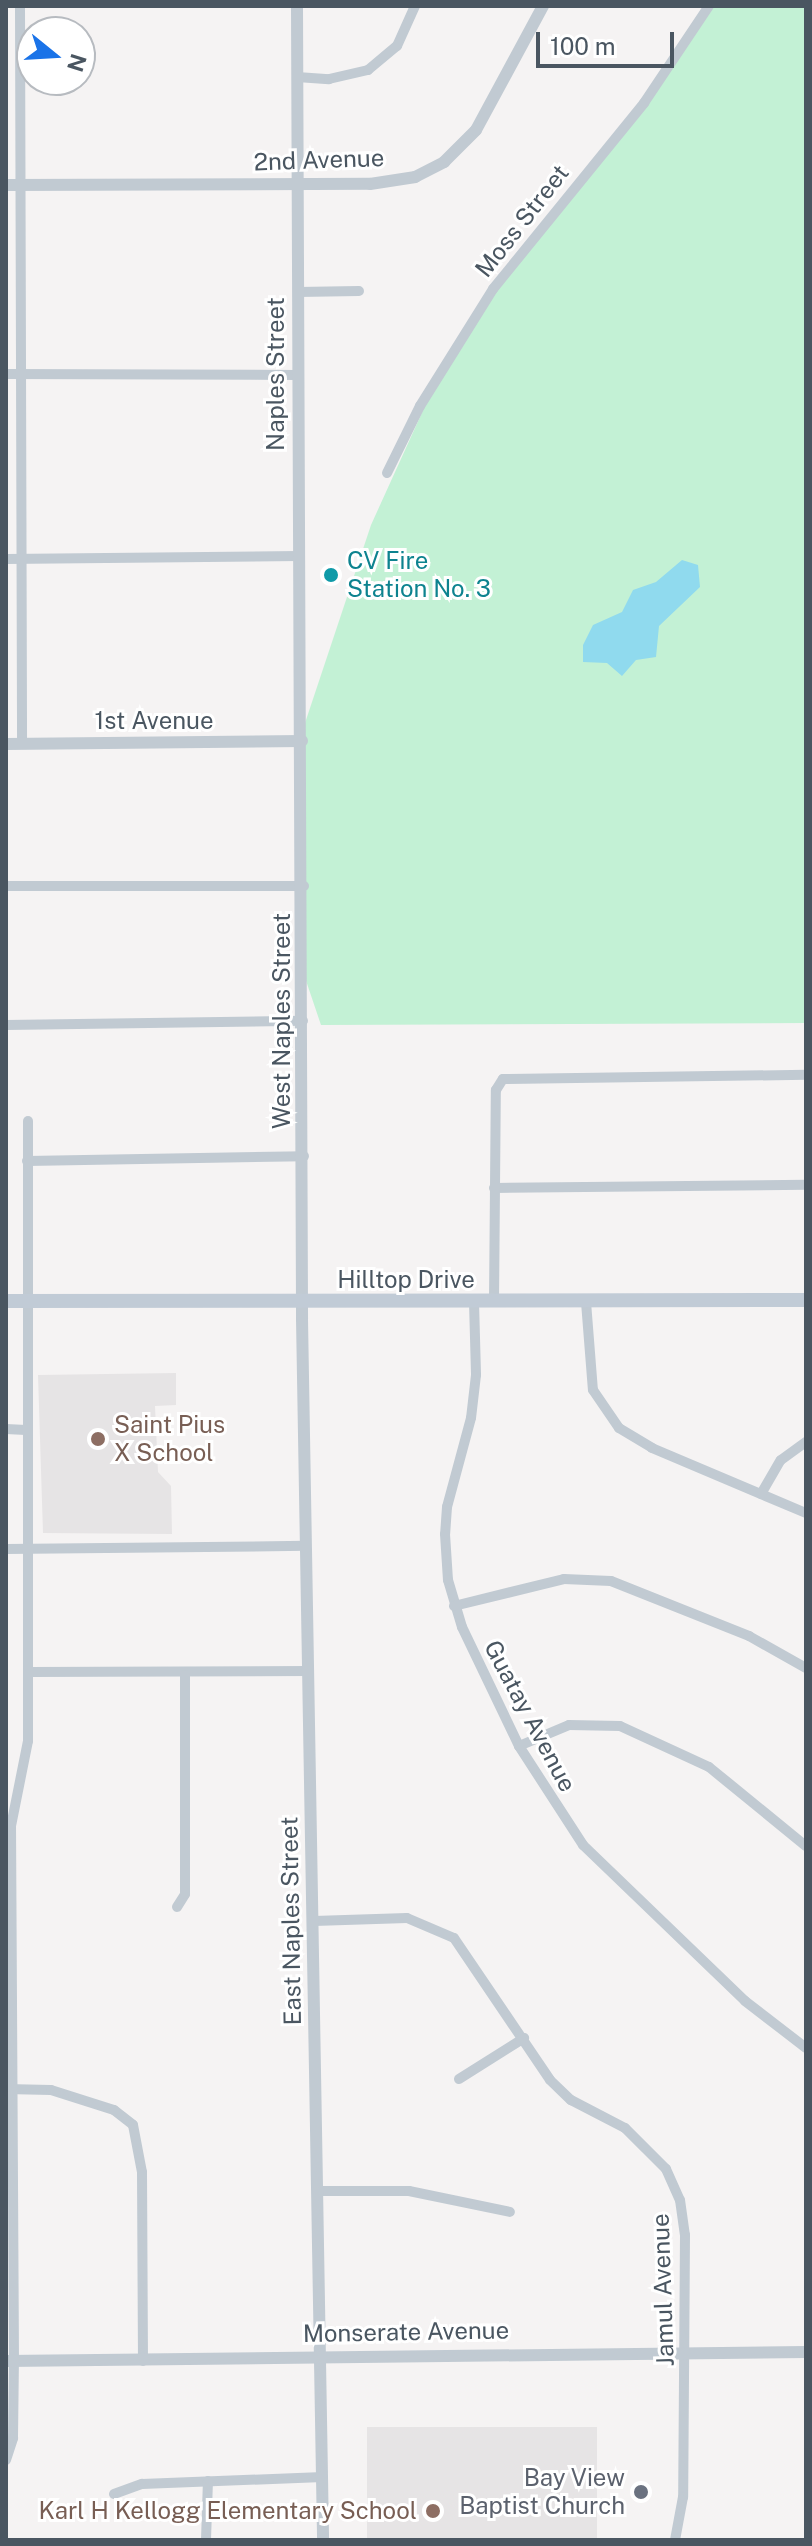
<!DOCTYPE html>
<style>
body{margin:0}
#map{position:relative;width:812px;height:2546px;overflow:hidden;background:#f5f3f3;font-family:"Public Sans",sans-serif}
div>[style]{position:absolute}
.education>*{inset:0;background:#e6e4e5;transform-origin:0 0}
.green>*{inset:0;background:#c3f1d5}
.water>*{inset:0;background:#90daee}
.minor>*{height:10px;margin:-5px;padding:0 5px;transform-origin:5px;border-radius:5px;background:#c1cad2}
.tertiary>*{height:12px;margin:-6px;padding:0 6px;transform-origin:6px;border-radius:6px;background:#c1cad2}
.secondary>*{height:14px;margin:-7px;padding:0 7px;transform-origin:7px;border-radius:7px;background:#c1cbd6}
.dots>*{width:22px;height:22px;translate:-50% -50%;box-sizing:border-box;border:4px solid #fff;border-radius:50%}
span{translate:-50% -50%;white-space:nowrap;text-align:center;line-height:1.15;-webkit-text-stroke:6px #fff;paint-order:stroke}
.street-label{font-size:24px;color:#4a5661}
.culture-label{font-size:24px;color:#0d838f}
.left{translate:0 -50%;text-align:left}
.education-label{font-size:24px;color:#785e54}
.right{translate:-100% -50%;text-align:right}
.worship-label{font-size:24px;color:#5b616d}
.frame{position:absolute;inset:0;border:8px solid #4a5661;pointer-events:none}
.north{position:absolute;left:16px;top:16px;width:80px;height:80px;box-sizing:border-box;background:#fff;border:2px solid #b7bbc0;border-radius:50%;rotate:108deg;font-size:22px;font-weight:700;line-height:32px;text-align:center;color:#4a5661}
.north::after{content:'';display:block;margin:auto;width:28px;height:36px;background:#1a73e8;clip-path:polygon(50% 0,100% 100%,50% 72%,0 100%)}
.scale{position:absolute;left:536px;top:32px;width:138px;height:36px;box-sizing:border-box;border:4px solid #4a5661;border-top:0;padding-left:10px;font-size:24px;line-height:28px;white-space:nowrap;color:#4a5661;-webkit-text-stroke:6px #fff;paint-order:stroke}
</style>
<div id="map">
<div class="education">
<div style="clip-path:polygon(176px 1373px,176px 1405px,155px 1406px,158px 1472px,171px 1486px,172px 1534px,43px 1533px,38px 1375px)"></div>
<div style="left:597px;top:2427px;width:113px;height:230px;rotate:90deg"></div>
</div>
<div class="green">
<div style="clip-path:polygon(710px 6px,806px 6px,806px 1023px,321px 1025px,300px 963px,299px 741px,371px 525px,425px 406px,476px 316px,627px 127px)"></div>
</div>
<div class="water">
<div style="clip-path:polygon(682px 560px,698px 565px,700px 587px,659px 626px,656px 657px,636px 660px,622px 676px,607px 663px,583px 662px,583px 645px,593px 625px,622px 612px,633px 590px,656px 582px)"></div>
</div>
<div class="minor">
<div style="left:20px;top:6px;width:738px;rotate:89.84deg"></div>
<div style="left:297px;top:77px;width:32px;rotate:4deg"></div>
<div style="left:329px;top:79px;width:40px;rotate:-13deg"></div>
<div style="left:368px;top:70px;width:38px;rotate:-40deg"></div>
<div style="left:397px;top:46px;width:44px;rotate:-65.8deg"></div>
<div style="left:298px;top:292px;width:61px;rotate:-0.9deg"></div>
<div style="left:6px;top:374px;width:292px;rotate:0.2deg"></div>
<div style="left:387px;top:473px;width:75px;rotate:-63.8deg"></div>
<div style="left:420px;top:406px;width:138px;rotate:-58deg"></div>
<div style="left:493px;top:289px;width:240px;rotate:-50.9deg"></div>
<div style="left:644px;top:103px;width:117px;rotate:-56.2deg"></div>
<div style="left:6px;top:559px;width:293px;rotate:-0.6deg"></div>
<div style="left:6px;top:886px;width:298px"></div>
<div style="left:6px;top:1025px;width:297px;rotate:-0.8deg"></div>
<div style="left:27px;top:1161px;width:277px;rotate:-1deg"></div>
<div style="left:494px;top:1188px;width:312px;rotate:-0.6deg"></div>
<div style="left:494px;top:1301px;width:211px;rotate:-89.5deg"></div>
<div style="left:496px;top:1090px;width:13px;rotate:-58deg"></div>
<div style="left:503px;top:1079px;width:303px;rotate:-0.8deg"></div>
<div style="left:474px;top:1302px;width:73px;rotate:88.4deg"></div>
<div style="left:476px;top:1375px;width:43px;rotate:96.6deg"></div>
<div style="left:471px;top:1418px;width:92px;rotate:105.1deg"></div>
<div style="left:447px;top:1507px;width:27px;rotate:94deg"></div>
<div style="left:445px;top:1534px;width:46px;rotate:86.3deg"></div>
<div style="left:448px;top:1580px;width:49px;rotate:73.4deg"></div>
<div style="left:462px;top:1627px;width:132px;rotate:64.4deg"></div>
<div style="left:519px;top:1746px;width:118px;rotate:57.1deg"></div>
<div style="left:583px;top:1845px;width:225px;rotate:43.9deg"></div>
<div style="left:745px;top:2001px;width:77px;rotate:37.6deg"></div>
<div style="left:586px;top:1302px;width:88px;rotate:85.5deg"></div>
<div style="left:593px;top:1390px;width:46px;rotate:55.6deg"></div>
<div style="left:619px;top:1428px;width:39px;rotate:31deg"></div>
<div style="left:652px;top:1448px;width:167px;rotate:22.9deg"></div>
<div style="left:6px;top:1429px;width:20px;rotate:3deg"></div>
<div style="left:761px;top:1494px;width:39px;rotate:-60deg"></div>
<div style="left:781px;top:1460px;width:31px;rotate:-36deg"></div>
<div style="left:6px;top:1549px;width:300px;rotate:-0.6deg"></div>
<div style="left:454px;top:1606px;width:113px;rotate:-13.8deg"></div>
<div style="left:564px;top:1579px;width:47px;rotate:2.4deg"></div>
<div style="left:611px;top:1581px;width:149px;rotate:21.7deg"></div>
<div style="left:749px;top:1636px;width:65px;rotate:29.3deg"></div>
<div style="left:29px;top:1672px;width:280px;rotate:-0.2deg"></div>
<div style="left:519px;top:1746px;width:54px;rotate:-22.8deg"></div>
<div style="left:569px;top:1725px;width:51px;rotate:1.1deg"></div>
<div style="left:620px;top:1726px;width:98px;rotate:24.7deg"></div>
<div style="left:709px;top:1767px;width:125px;rotate:39.2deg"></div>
<div style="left:177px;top:1907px;width:15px;rotate:-58deg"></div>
<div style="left:185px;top:1894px;width:219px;rotate:-90deg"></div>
<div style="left:314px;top:1921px;width:93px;rotate:-1.8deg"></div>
<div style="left:407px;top:1918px;width:51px;rotate:23.1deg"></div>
<div style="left:454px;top:1938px;width:171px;rotate:55.9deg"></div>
<div style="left:550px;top:2080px;width:29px;rotate:44deg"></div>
<div style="left:571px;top:2100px;width:61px;rotate:27.4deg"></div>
<div style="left:625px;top:2128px;width:58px;rotate:45deg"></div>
<div style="left:666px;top:2169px;width:34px;rotate:66deg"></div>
<div style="left:680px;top:2200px;width:35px;rotate:82deg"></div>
<div style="left:685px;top:2235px;width:262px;rotate:90.4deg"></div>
<div style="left:683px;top:2497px;width:44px;rotate:100.5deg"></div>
<div style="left:459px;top:2079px;width:77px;rotate:-32.2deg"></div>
<div style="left:6px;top:2089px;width:45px;rotate:1.3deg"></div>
<div style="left:51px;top:2090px;width:66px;rotate:17.6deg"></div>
<div style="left:114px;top:2110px;width:24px;rotate:38deg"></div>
<div style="left:133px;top:2125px;width:48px;rotate:79.2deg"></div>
<div style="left:142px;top:2172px;width:189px;rotate:89.7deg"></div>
<div style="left:317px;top:2191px;width:92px"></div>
<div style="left:409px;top:2191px;width:103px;rotate:11.7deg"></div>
<div style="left:6px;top:2460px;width:23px;rotate:-72deg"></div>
<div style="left:13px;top:2438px;width:77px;rotate:-89.3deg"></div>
<div style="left:14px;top:2361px;width:535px;rotate:-90.32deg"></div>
<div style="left:11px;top:1826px;width:87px;rotate:-78.7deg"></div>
<div style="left:28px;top:1741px;width:620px;rotate:-90deg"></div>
<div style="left:114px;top:2494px;width:30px;rotate:-20deg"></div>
<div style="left:142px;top:2484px;width:181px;rotate:-2.2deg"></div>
<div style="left:206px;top:2540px;width:59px;rotate:-88.1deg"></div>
</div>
<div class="tertiary">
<div style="left:297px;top:6px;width:1313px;rotate:89.78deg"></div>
<div style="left:302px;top:1319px;width:1221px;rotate:89.01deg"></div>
<div style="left:6px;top:185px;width:364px;rotate:-0.2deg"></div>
<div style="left:370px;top:184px;width:46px;rotate:-8.8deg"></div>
<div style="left:415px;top:177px;width:33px;rotate:-27deg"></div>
<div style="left:444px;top:162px;width:45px;rotate:-45deg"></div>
<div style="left:476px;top:130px;width:141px;rotate:-61.6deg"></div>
<div style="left:6px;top:744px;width:296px;rotate:-0.6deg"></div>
<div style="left:6px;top:2361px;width:800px;rotate:-0.64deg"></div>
</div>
<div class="secondary">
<div style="left:6px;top:1301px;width:800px;rotate:-0.07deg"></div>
</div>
<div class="dots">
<div style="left:331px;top:575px;background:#0f9aa8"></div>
<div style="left:98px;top:1439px;background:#8d6e63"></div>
<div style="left:641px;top:2492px;background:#6b7280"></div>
<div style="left:433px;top:2511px;background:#8d6e63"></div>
</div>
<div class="street-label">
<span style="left:319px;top:160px;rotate:-2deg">2nd Avenue</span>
<span style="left:522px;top:221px;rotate:-52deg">Moss Street</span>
<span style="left:276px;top:374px;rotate:-90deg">Naples Street</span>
<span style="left:154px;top:721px">1st Avenue</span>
<span style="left:282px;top:1021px;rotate:-90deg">West Naples Street</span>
<span style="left:406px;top:1280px">Hilltop Drive</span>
<span style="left:530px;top:1716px;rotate:62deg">Guatay Avenue</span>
<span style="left:291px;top:1921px;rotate:-91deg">East Naples Street</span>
<span style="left:663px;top:2290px;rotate:-92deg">Jamul Avenue</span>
<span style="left:406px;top:2332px;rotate:-1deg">Monserate Avenue</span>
</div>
<div class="culture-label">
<span class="left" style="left:347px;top:575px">CV Fire<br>Station No. 3</span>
</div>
<div class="education-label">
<span class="left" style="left:114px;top:1439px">Saint Pius<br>X School</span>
<span class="right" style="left:417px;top:2511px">Karl H Kellogg Elementary School</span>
</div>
<div class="worship-label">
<span class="right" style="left:625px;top:2492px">Bay View<br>Baptist Church</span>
</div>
<div class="frame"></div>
<div class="north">N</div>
<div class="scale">100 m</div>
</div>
